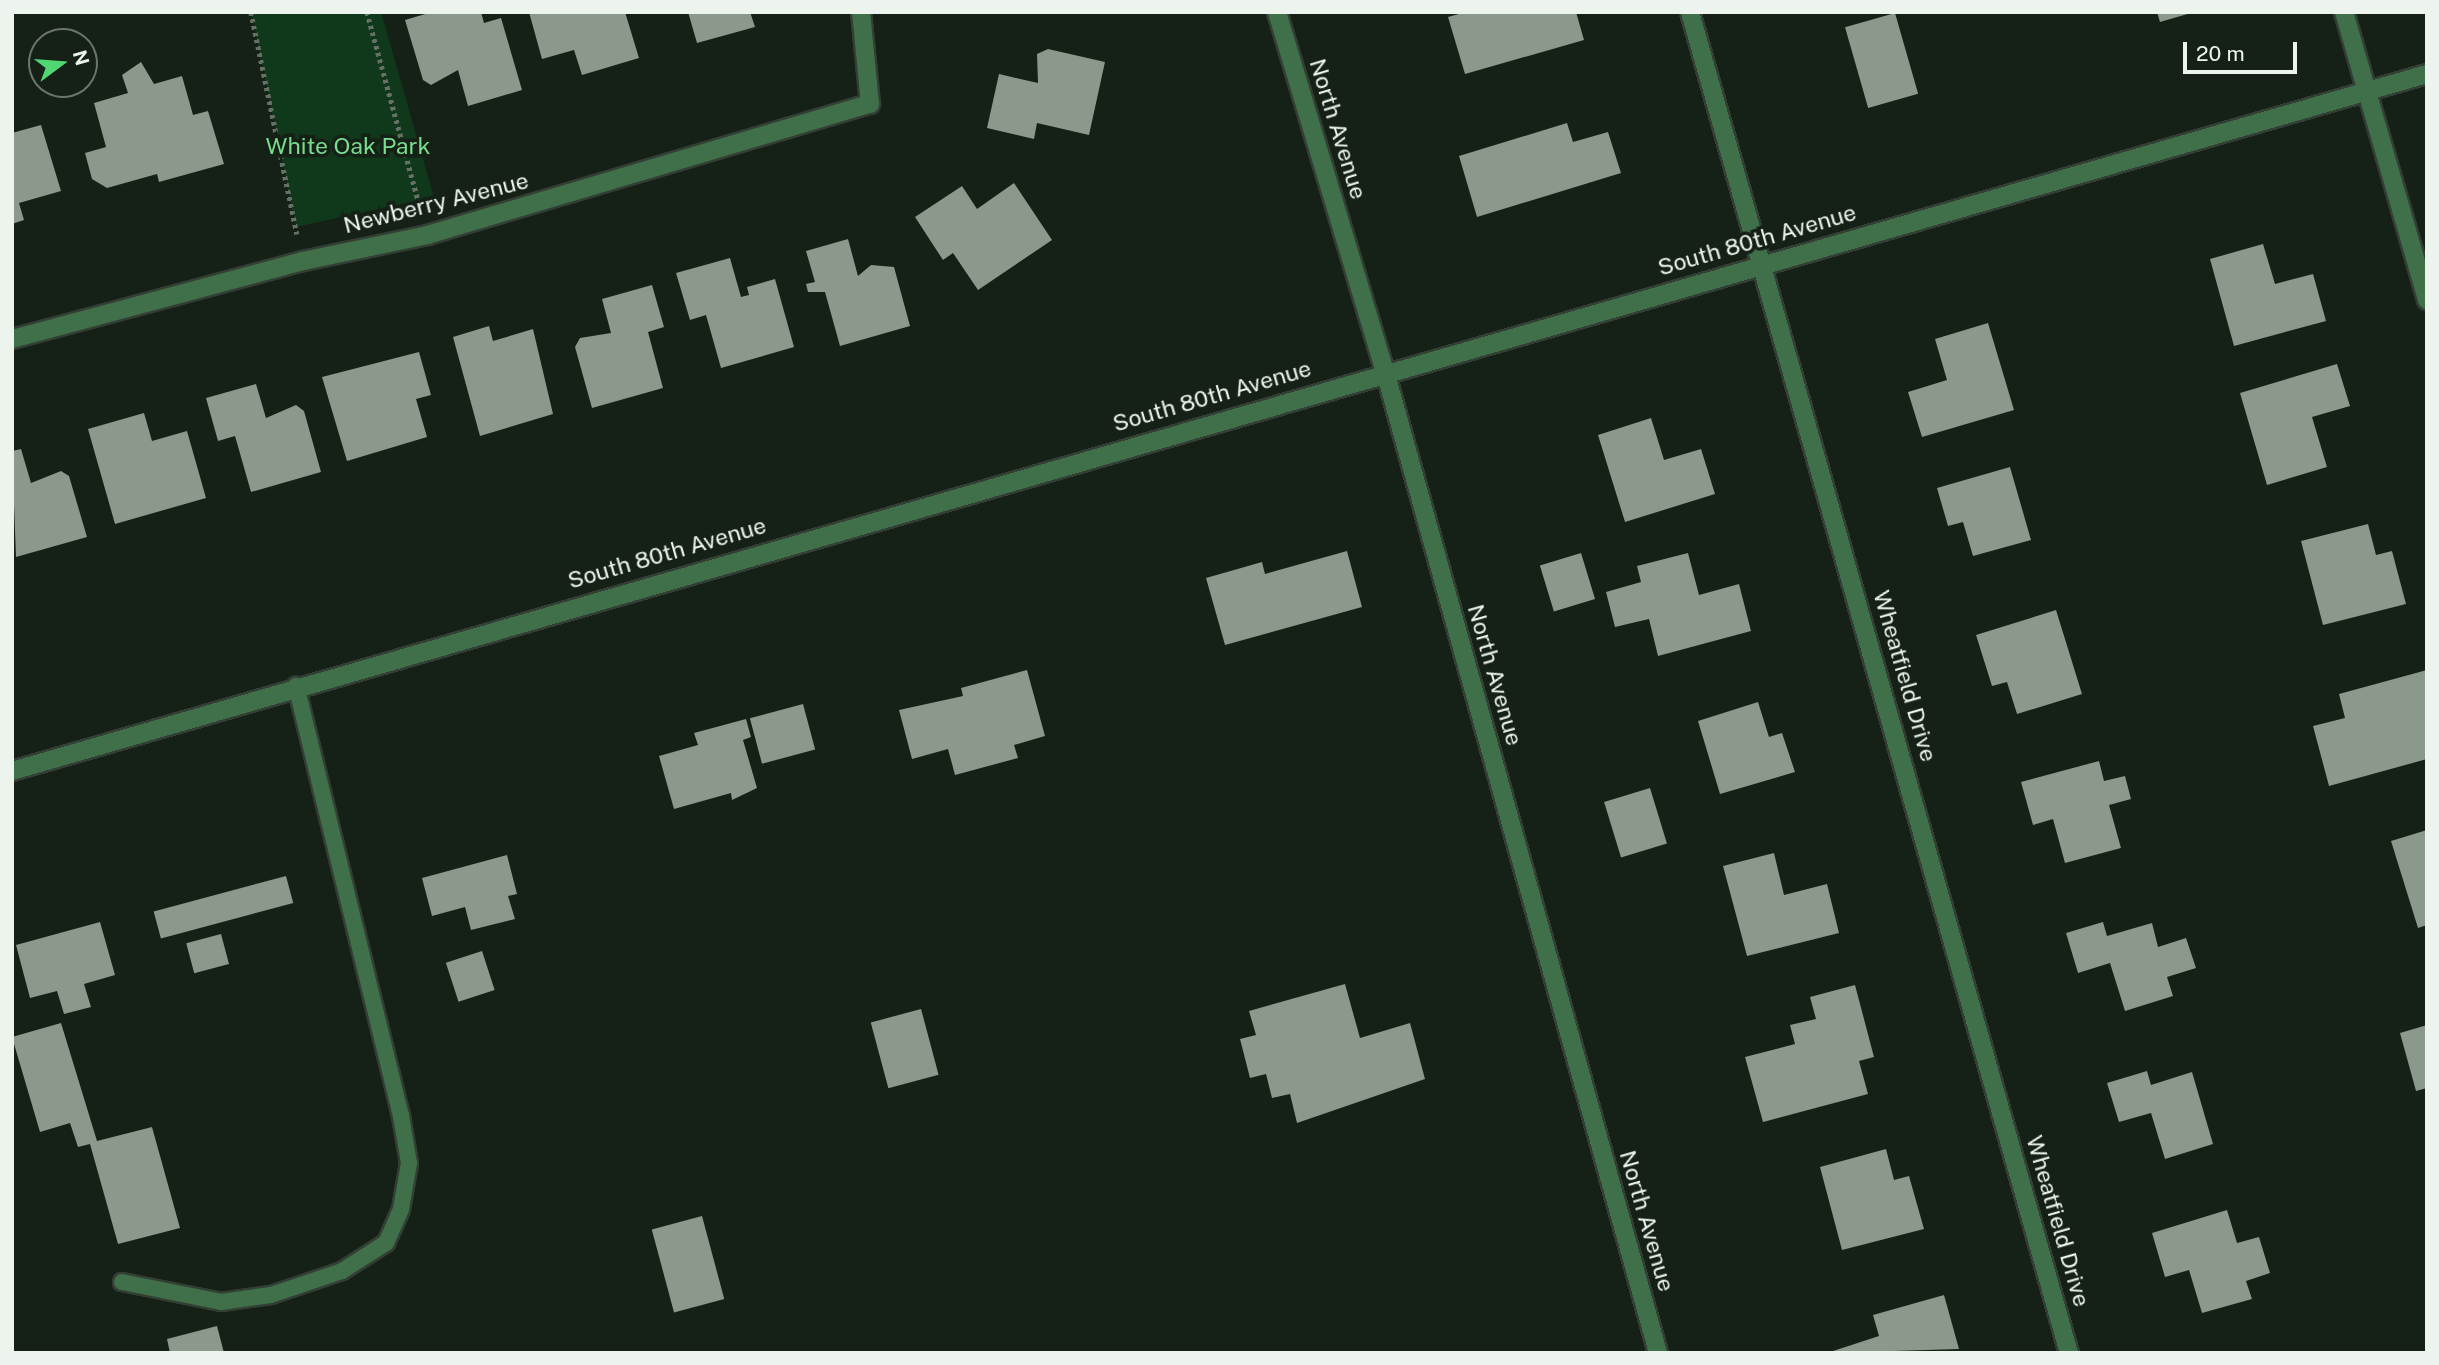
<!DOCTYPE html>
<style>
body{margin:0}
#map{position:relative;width:2439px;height:1365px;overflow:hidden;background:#152016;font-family:"Public Sans",sans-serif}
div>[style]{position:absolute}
.green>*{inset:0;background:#10381a}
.building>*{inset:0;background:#8b988c;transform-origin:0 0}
.path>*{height:4.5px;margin-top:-2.25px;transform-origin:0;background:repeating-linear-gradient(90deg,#667067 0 3.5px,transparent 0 7px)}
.roads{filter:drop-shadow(2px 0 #333e34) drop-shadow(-2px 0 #333e34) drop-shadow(0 2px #333e34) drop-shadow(0 -2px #333e34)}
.lane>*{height:16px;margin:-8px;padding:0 8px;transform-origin:8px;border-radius:8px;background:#407049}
.street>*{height:18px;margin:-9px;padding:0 9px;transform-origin:9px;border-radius:9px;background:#407049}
span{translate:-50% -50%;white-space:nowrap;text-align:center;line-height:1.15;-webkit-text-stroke:7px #152016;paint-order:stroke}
.street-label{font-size:23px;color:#ecf4ed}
.park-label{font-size:23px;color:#78dd8d}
.frame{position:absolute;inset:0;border:14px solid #ecf4ed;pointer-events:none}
.north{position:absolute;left:28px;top:28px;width:70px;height:70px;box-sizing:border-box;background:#152016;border:2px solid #6b756c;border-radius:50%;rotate:74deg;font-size:19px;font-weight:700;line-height:28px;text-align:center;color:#ecf4ed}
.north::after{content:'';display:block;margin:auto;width:24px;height:32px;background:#51d674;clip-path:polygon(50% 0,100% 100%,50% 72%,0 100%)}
.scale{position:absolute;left:2183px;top:42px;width:114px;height:32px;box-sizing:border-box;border:4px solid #ecf4ed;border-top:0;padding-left:9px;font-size:21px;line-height:24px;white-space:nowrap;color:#ecf4ed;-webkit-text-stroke:5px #152016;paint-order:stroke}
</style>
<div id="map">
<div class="green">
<div style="clip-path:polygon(251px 12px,381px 12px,434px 197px,296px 227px)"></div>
</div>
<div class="building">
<div style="clip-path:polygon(432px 12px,481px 12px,484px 23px,501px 18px,522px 90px,468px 106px,458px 70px,431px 85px,423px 80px,405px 20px)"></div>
<div style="clip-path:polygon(529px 12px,625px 12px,639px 58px,582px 75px,574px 50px,542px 59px)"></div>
<div style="clip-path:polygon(688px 12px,750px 12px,755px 27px,697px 43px)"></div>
<div style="clip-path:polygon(1466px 12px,1576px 12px,1584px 40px,1465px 74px,1448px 17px)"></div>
<div style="clip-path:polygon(2157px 12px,2191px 12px,2191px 13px,2160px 22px)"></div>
<div style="left:1895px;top:13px;width:84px;height:52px;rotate:74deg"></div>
<div style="clip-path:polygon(1048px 49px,1105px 62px,1089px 135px,1037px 123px,1034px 139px,987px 128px,999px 74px,1038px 83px,1037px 54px)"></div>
<div style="clip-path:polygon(141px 62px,154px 84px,182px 76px,193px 115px,208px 111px,224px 164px,159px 182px,157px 174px,107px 188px,92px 179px,85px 153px,106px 147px,94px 103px,128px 93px,122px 75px)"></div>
<div style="clip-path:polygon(1567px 123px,1573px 142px,1608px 132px,1621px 173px,1477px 217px,1459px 156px)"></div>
<div style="clip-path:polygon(41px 125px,61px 191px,19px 203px,24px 220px,12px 224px,12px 133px)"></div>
<div style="clip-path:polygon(1014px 183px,1052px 240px,978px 290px,953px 253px,943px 260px,915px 217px,962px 186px,977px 209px)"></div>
<div style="clip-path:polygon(848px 239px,858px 276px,871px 265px,894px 267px,910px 326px,840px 346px,825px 292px,808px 292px,806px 284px,815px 282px,806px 251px)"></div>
<div style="clip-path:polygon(2263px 244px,2275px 284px,2313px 274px,2326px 321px,2234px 346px,2210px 259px)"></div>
<div style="clip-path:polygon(730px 258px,741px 297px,749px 295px,747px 287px,775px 279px,794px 347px,721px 368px,706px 315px,690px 320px,676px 273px)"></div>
<div style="clip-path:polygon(652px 285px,664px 327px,648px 332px,663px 388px,592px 408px,575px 347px,580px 338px,611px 333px,602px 299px)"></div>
<div style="clip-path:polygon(1988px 323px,2014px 410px,1922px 437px,1908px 392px,1947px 380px,1935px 339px)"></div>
<div style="clip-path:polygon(489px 326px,493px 341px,533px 329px,553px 414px,480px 436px,453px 337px)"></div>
<div style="clip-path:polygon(419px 352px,431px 395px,416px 399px,427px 437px,347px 461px,322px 377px)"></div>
<div style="clip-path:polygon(2337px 364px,2350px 406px,2312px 417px,2327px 467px,2267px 485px,2240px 393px)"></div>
<div style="clip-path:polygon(256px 384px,266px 418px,296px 405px,304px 411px,321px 472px,251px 492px,235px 436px,218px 441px,206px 398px)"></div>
<div style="clip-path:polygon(144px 413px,152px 441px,187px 431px,206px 498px,115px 524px,88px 429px)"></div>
<div style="clip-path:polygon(1651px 418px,1664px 460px,1701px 449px,1715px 494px,1625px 522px,1598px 435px)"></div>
<div style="clip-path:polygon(21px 449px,31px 483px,61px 471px,69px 476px,87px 537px,16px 557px,12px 451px)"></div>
<div style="clip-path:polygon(2010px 467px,2031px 540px,1973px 556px,1963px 522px,1948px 526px,1937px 488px)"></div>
<div style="clip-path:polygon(2368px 524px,2376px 555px,2392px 551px,2406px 604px,2323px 625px,2301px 541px)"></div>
<div style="clip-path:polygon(1347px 551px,1362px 607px,1225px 645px,1206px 578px,1262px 562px,1265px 574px)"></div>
<div style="left:1581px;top:553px;width:48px;height:43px;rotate:73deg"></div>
<div style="clip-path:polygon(1688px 553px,1699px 595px,1739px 584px,1751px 631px,1658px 656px,1649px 619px,1615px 627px,1606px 592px,1641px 582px,1637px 566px)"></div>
<div style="clip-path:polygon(2056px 610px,2082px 694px,2017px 714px,2007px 682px,1992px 686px,1976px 635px)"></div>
<div style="clip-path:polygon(1027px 670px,1045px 736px,1014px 745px,1018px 758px,955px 775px,948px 749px,912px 759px,899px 710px,963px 696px,961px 688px)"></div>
<div style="clip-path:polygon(2427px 670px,2427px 759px,2329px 786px,2313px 726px,2345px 718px,2339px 694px)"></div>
<div style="clip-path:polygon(1758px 702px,1769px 737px,1782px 733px,1795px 772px,1720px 794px,1698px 721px)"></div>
<div style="left:803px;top:704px;width:47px;height:55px;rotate:75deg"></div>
<div style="clip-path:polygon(746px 719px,751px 737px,743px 740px,757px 788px,732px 800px,731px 793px,674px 809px,659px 756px,698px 745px,694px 733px)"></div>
<div style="clip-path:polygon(2099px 761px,2104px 781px,2125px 776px,2131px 799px,2109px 805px,2121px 848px,2065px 863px,2053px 819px,2033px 825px,2021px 782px)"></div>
<div style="left:1650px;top:788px;width:58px;height:48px;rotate:73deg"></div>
<div style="clip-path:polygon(2427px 830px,2427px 925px,2418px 928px,2391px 841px)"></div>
<div style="clip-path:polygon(1774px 853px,1784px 895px,1827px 884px,1839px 933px,1747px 956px,1723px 866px)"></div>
<div style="clip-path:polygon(507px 855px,517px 894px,508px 896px,515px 919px,471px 930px,465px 907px,432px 916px,422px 878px)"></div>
<div style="left:286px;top:876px;width:28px;height:137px;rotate:75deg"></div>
<div style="clip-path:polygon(100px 922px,115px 975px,84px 984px,91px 1007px,64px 1014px,57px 991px,30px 998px,16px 945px)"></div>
<div style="clip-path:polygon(2103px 922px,2107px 936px,2152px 923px,2158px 947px,2186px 938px,2196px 968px,2167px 977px,2173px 996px,2125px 1011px,2110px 963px,2078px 973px,2066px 933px)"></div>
<div style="left:221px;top:934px;width:31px;height:36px;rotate:75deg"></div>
<div style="left:482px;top:951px;width:41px;height:38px;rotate:72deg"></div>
<div style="clip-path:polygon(1345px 984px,1360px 1038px,1410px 1023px,1425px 1079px,1297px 1123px,1290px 1094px,1272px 1098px,1266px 1074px,1250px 1078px,1240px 1039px,1256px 1035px,1249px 1011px)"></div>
<div style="clip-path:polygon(1855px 985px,1874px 1057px,1859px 1061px,1868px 1094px,1763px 1122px,1745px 1057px,1795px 1044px,1790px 1025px,1816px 1019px,1810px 997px)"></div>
<div style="left:921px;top:1009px;width:68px;height:52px;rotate:75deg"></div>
<div style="clip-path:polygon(61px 1023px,97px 1141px,152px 1127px,180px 1228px,118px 1244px,90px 1144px,78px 1147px,70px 1123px,40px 1132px,12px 1037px)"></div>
<div style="clip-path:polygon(2427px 1025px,2427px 1088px,2416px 1091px,2400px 1033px)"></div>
<div style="clip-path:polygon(2147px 1071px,2151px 1085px,2192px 1072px,2213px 1144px,2165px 1159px,2151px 1113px,2119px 1122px,2107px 1083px)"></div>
<div style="clip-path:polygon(1886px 1149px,1894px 1180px,1909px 1176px,1924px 1229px,1842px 1250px,1820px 1167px)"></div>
<div style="clip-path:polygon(2227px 1210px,2237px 1243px,2259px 1237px,2270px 1273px,2246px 1281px,2252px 1299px,2202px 1313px,2189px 1270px,2165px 1277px,2152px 1233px)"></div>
<div style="left:702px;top:1216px;width:86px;height:52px;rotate:75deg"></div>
<div style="clip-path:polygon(1944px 1295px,1959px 1349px,1827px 1353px,1879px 1336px,1873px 1315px)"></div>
<div style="clip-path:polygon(217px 1326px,224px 1353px,170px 1353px,167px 1339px)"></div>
</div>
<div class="path">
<div style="left:251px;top:12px;width:227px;rotate:78.3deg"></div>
<div style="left:367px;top:12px;width:202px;rotate:74.8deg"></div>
</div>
<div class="roads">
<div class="lane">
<div style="left:122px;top:1282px;width:101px;rotate:11.4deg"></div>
<div style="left:221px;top:1302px;width:50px;rotate:-8deg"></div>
<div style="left:271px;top:1295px;width:75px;rotate:-18.7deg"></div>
<div style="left:342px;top:1271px;width:52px;rotate:-32.5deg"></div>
<div style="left:386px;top:1243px;width:37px;rotate:-66deg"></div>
<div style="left:401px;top:1209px;width:47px;rotate:-80.1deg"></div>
<div style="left:409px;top:1163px;width:48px;rotate:-99.7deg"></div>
<div style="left:401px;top:1116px;width:443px;rotate:-103.7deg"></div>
</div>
<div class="street">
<div style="left:1277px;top:12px;width:375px;rotate:73.3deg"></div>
<div style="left:1385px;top:371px;width:1019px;rotate:74.46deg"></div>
<div style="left:1690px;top:12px;width:1394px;rotate:74.22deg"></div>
<div style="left:2344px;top:12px;width:300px;rotate:73.9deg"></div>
<div style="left:12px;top:339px;width:301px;rotate:-15deg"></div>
<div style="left:303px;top:261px;width:127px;rotate:-11.8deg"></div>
<div style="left:427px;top:235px;width:462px;rotate:-16.5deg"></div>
<div style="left:870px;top:104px;width:92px;rotate:-95.6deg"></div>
<div style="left:12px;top:771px;width:2514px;rotate:-16.1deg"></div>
</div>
</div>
<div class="street-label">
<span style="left:1338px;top:129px;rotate:73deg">North Avenue</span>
<span style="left:436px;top:203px;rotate:-14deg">Newberry Avenue</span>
<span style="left:1757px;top:240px;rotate:-16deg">South 80th Avenue</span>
<span style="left:1212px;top:396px;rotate:-16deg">South 80th Avenue</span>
<span style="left:667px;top:553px;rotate:-16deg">South 80th Avenue</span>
<span style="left:1495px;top:675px;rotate:74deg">North Avenue</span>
<span style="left:1905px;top:676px;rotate:74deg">Wheatfield Drive</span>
<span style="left:1647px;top:1221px;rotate:74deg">North Avenue</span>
<span style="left:2058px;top:1221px;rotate:74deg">Wheatfield Drive</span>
</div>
<div class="park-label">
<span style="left:348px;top:146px">White Oak Park</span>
</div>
<div class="frame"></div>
<div class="north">N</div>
<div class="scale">20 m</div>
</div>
